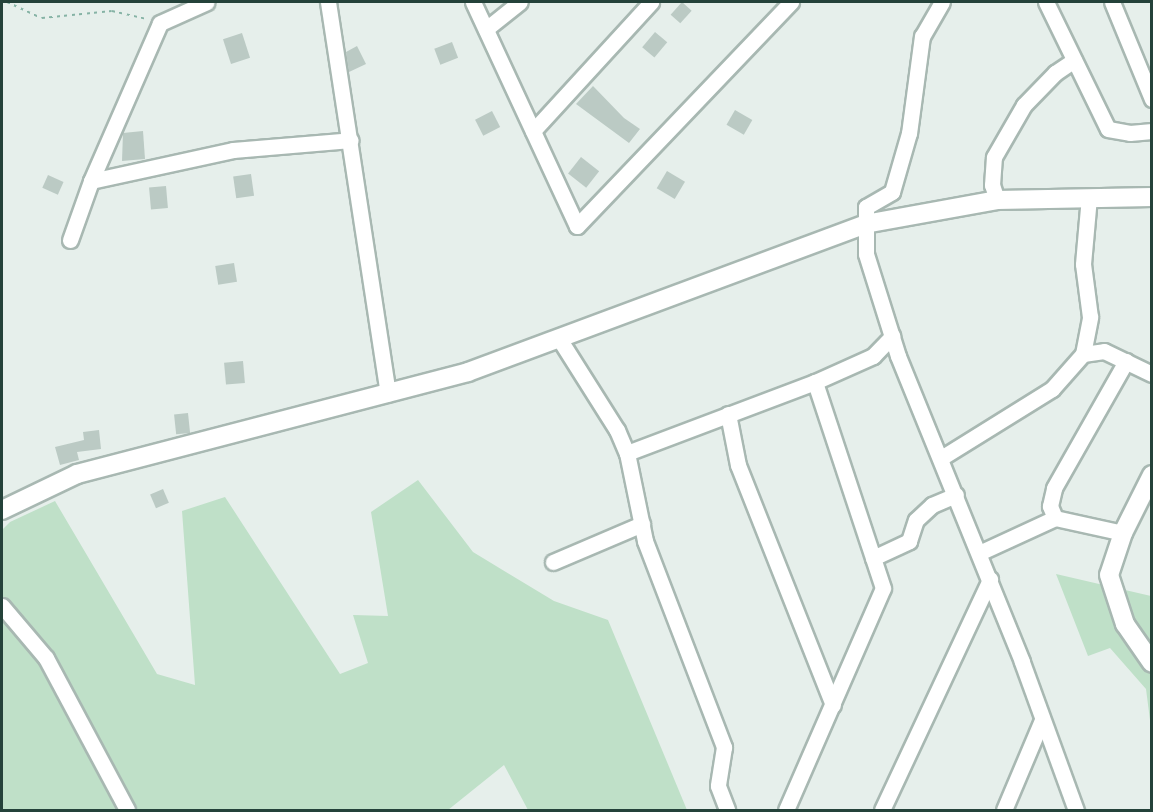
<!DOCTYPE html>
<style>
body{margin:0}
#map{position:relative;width:1153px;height:812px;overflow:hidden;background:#e6efeb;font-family:Manrope,sans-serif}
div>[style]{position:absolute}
.green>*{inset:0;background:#bfe0c8}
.building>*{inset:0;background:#bbcac4;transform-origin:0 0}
.path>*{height:2px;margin-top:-1px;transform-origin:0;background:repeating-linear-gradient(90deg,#86b3a5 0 3px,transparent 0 7.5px)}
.roads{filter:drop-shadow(2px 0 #a8b8b2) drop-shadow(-2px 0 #a8b8b2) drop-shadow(0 2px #a8b8b2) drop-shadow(0 -2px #a8b8b2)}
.street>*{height:15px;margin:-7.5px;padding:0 7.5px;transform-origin:7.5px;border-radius:7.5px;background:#fff}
.secondary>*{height:18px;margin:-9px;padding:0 9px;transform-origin:9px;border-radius:9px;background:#fff}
span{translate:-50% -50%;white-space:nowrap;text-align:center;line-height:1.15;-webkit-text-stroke:4.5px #f7fbf9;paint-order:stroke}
.frame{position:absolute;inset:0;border:3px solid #24423a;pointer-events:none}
</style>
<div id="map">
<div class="green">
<div style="clip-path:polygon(418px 480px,473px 552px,554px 601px,608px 620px,687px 810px,528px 810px,504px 765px,448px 810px,2px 810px,2px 530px,10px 522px,55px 501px,157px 674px,195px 685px,182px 511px,225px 497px,340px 674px,368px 663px,353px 615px,388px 616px,371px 512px)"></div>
<div style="clip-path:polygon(1056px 574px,1151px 596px,1151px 728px,1146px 689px,1110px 648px,1088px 656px)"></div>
</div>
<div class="building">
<div style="left:682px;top:2px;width:13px;height:17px;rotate:42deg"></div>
<div style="left:655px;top:32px;width:16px;height:20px;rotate:40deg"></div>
<div style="left:242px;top:33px;width:26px;height:20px;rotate:72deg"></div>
<div style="left:452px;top:42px;width:17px;height:19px;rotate:69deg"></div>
<div style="clip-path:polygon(357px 46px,366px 64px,349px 72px,346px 52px)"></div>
<div style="clip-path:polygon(593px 86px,624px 118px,640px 129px,629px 143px,576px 104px)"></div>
<div style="left:735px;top:110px;width:20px;height:17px;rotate:30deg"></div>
<div style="left:492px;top:111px;width:18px;height:19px;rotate:63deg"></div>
<div style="clip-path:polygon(143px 131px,145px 159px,122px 161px,123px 133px)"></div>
<div style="left:581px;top:157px;width:23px;height:21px;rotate:38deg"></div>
<div style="left:667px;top:171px;width:21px;height:20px;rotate:31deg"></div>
<div style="left:251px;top:174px;width:22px;height:18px;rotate:82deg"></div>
<div style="left:48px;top:175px;width:17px;height:14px;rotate:24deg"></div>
<div style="left:166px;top:186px;width:22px;height:17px;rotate:85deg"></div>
<div style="left:234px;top:263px;width:19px;height:19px;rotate:81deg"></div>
<div style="left:243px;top:361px;width:22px;height:19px;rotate:85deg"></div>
<div style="left:188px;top:413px;width:20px;height:14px;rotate:84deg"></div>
<div style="clip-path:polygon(99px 430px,101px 449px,77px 452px,79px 460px,60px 465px,55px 447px,84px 440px,83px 432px)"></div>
<div style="left:163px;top:489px;width:15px;height:14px;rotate:67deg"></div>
</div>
<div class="path">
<div style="left:7px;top:2px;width:38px;rotate:25deg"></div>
<div style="left:42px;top:18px;width:70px;rotate:-5.7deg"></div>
<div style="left:112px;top:11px;width:35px;rotate:13deg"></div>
</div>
<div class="roads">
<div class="street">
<div style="left:328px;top:2px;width:396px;rotate:81.3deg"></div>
<div style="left:473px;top:2px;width:247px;rotate:65.1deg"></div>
<div style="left:577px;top:226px;width:310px;rotate:-46.3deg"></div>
<div style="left:942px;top:2px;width:39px;rotate:120deg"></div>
<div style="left:922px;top:36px;width:98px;rotate:97.6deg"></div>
<div style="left:909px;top:133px;width:61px;rotate:106.1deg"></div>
<div style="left:892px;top:192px;width:30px;rotate:150deg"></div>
<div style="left:866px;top:207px;width:47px;rotate:90deg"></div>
<div style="left:866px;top:254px;width:107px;rotate:72.6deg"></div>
<div style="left:898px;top:356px;width:330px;rotate:67.9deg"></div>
<div style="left:1022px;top:662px;width:158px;rotate:70deg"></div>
<div style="left:1046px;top:2px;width:141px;rotate:64deg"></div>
<div style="left:1108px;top:129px;width:22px;rotate:10deg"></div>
<div style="left:1130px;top:133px;width:22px;rotate:-5deg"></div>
<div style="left:1112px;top:2px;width:105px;rotate:67.6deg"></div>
<div style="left:486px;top:29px;width:43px;rotate:-38.5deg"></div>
<div style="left:533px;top:131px;width:175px;rotate:-47.5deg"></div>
<div style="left:91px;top:181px;width:145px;rotate:-12.3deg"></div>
<div style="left:233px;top:150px;width:118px;rotate:-4.8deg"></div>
<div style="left:997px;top:200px;width:16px;rotate:-108deg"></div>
<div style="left:992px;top:185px;width:28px;rotate:-86deg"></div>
<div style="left:994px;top:157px;width:60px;rotate:-60deg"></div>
<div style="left:1024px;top:105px;width:45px;rotate:-45.9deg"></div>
<div style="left:1055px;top:73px;width:23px;rotate:-34deg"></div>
<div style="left:70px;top:240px;width:63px;rotate:-70.4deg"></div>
<div style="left:91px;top:181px;width:172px;rotate:-66.4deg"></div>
<div style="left:160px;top:23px;width:51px;rotate:-24.1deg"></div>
<div style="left:560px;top:340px;width:107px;rotate:57.7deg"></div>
<div style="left:617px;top:430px;width:25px;rotate:67deg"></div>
<div style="left:627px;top:453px;width:90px;rotate:78.4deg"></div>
<div style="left:645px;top:541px;width:221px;rotate:69deg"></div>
<div style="left:724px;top:747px;width:39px;rotate:99deg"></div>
<div style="left:718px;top:786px;width:26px;rotate:69deg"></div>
<div style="left:1083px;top:354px;width:38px;rotate:-79deg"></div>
<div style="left:1090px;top:317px;width:53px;rotate:-97.5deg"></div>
<div style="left:1083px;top:264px;width:67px;rotate:-84.9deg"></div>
<div style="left:728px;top:414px;width:52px;rotate:78.9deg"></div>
<div style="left:738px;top:465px;width:258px;rotate:68.4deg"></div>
<div style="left:627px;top:453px;width:201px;rotate:-20.7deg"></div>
<div style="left:815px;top:382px;width:64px;rotate:-24.1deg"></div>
<div style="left:873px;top:356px;width:28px;rotate:-46deg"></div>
<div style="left:941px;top:458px;width:131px;rotate:-31.9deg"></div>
<div style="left:1052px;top:389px;width:47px;rotate:-48.5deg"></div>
<div style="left:1083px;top:354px;width:21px;rotate:-8deg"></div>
<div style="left:1104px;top:351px;width:53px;rotate:25.6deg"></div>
<div style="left:1055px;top:518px;width:13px;rotate:-113deg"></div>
<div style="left:1050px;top:506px;width:18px;rotate:-77deg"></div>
<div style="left:1054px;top:488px;width:146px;rotate:-60.4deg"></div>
<div style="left:979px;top:553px;width:84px;rotate:-24.7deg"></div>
<div style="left:1055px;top:518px;width:70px;rotate:12.4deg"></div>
<div style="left:873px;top:558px;width:40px;rotate:-25deg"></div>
<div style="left:909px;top:541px;width:22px;rotate:-72deg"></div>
<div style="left:916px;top:520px;width:22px;rotate:-43deg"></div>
<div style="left:932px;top:505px;width:26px;rotate:-23deg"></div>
<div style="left:553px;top:562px;width:97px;rotate:-23.1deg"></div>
<div style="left:2px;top:606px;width:68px;rotate:49.8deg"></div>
<div style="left:46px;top:658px;width:172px;rotate:61.9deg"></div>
<div style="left:786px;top:810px;width:242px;rotate:-66.4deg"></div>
<div style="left:883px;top:588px;width:217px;rotate:-108.3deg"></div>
<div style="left:882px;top:810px;width:255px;rotate:-64.9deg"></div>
<div style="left:1004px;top:810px;width:98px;rotate:-67.1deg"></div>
</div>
<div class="secondary">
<div style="left:1152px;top:475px;width:65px;rotate:116.6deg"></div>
<div style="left:1123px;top:533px;width:44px;rotate:108.4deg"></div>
<div style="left:1109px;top:575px;width:52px;rotate:71.9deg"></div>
<div style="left:1125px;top:624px;width:47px;rotate:55.3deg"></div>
<div style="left:2px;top:510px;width:83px;rotate:-25.6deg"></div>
<div style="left:77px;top:474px;width:404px;rotate:-14.6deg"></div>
<div style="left:468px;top:372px;width:424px;rotate:-20.4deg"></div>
<div style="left:865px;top:224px;width:134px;rotate:-10.3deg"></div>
<div style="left:997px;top:200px;width:155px;rotate:-1.1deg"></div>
</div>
</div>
<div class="frame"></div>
</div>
